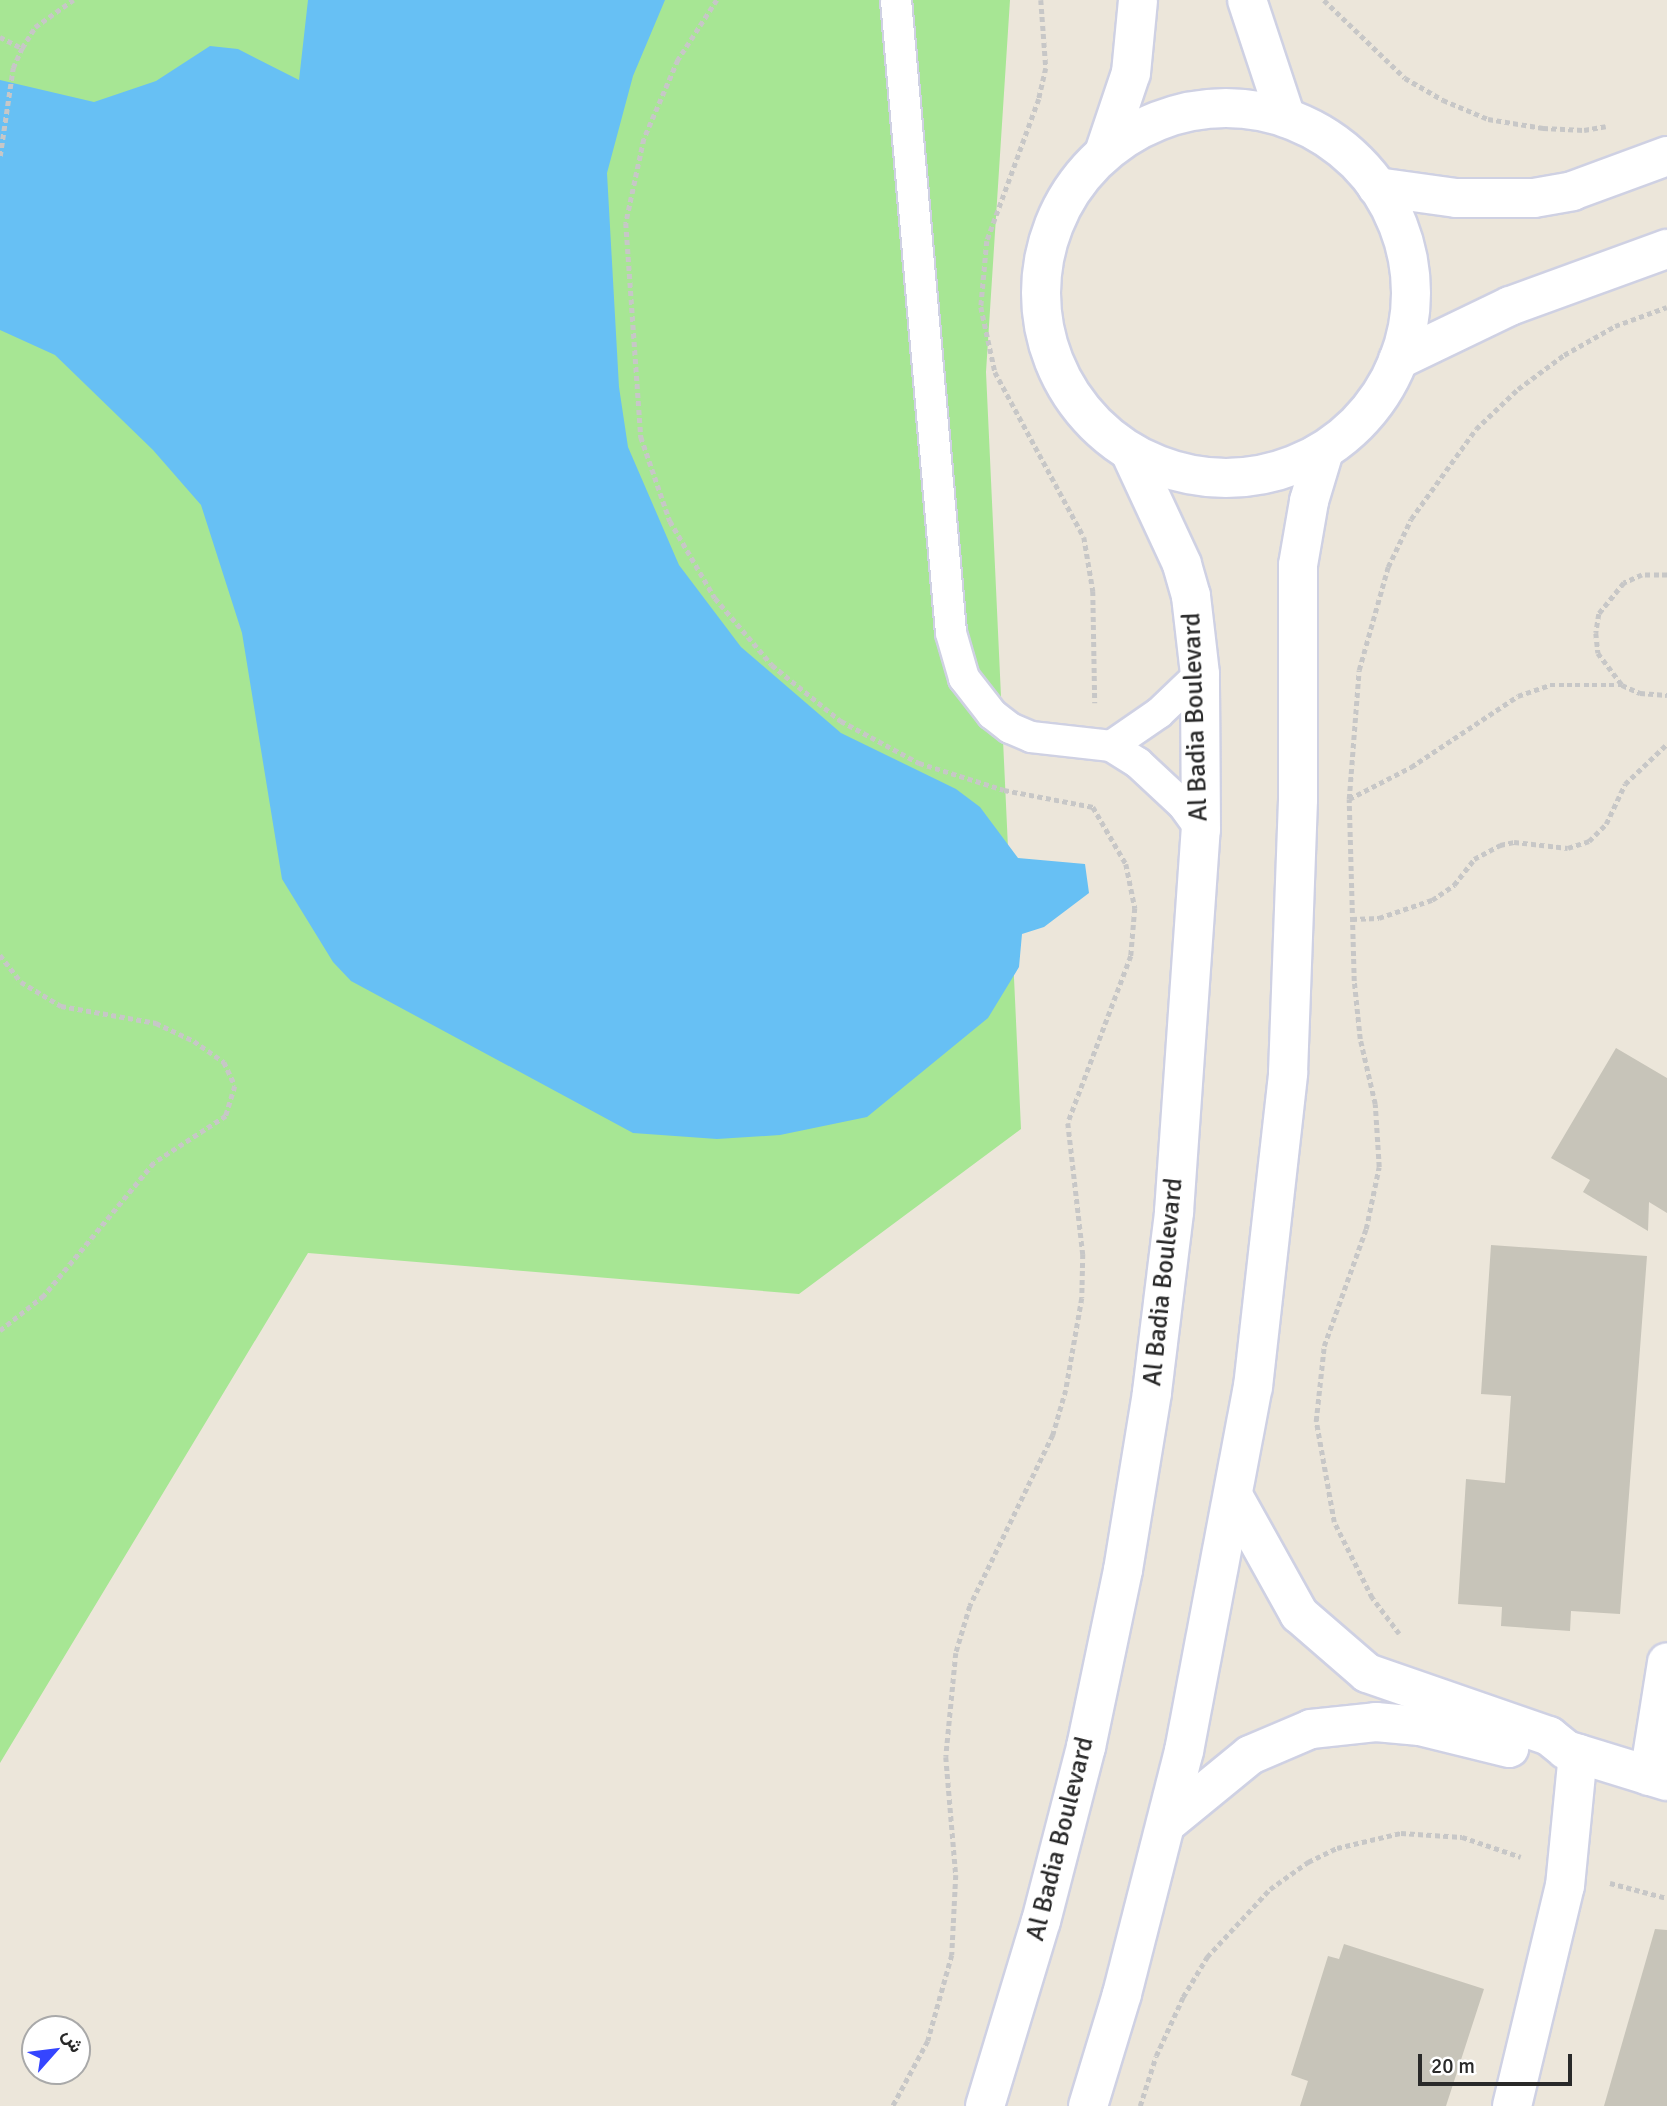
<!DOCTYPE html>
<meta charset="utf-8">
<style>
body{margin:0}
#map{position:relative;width:1667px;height:2106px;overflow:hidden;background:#ece6da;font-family:Signika,Vazirmatn,sans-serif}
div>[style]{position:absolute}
.green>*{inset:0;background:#a7e694}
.water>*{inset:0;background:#67c0f4}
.building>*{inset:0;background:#c7c4b9}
.path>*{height:4.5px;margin-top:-2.25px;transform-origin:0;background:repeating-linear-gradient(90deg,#c7c7c7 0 5px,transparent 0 8.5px)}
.roads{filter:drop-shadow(2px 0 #cfd1e3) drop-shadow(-2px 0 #cfd1e3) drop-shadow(0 2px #cfd1e3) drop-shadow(0 -2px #cfd1e3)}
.service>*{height:30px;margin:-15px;padding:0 15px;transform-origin:15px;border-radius:15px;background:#fff}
.minor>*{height:38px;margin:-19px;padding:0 19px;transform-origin:19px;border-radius:19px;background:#fff}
.tertiary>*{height:38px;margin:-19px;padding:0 19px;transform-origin:19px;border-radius:19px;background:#fff}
.tertiary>.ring{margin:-19px;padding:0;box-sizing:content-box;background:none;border:38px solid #fff;border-radius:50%}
span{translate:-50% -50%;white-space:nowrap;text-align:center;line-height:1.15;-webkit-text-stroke:5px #fff;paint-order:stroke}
.street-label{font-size:26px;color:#292929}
.north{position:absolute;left:21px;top:2015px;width:70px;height:70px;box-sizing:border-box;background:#fff;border:2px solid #a9a9a9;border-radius:50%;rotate:62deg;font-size:19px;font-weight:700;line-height:28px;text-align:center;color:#292929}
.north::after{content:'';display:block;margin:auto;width:24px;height:32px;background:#3545ff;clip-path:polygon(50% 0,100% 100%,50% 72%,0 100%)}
.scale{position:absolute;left:1418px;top:2054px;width:154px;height:32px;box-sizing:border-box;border:4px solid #292929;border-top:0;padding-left:9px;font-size:21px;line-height:24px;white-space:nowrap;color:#292929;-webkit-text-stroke:5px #fff;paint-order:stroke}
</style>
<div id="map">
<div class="green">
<div style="clip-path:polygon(0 0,1010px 0,986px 372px,1021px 1129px,799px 1294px,308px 1253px,0 1763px)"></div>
</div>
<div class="water">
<div style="clip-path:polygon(308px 0,665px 0,633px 76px,607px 173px,619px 387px,628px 447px,679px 565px,741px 647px,841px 733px,956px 789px,980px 807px,1018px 858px,1085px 864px,1089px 893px,1044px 927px,1022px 934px,1019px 967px,988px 1018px,867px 1117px,780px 1135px,717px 1139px,633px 1133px,351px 981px,333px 962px,282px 879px,242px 633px,201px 505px,153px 450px,55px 355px,0 330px,0 80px,94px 102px,156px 81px,210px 46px,238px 49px,299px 80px)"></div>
</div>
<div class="building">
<div style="clip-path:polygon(1616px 1048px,1667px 1078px,1667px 1213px,1649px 1202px,1648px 1231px,1583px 1192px,1590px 1180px,1551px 1158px)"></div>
<div style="clip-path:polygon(1491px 1245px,1647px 1256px,1620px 1614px,1571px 1611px,1570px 1631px,1501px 1626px,1502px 1607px,1458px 1604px,1466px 1479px,1505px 1483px,1511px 1396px,1481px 1394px)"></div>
<div style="clip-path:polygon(1655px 1929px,1667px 1930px,1667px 2106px,1604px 2106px)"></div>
<div style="clip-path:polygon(1344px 1944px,1484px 1989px,1446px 2106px,1300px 2106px,1308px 2081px,1291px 2075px,1328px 1956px,1339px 1959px)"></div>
</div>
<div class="path">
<div style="left:717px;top:0;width:72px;rotate:123deg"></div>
<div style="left:678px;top:60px;width:86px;rotate:113.3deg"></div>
<div style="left:644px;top:139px;width:86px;rotate:102.1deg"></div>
<div style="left:626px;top:223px;width:215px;rotate:86deg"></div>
<div style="left:641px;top:437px;width:89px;rotate:71deg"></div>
<div style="left:670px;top:521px;width:89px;rotate:59.7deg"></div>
<div style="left:715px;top:598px;width:88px;rotate:49.6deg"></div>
<div style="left:772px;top:665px;width:89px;rotate:39.1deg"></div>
<div style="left:841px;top:721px;width:89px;rotate:28.3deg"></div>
<div style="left:919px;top:763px;width:89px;rotate:17.6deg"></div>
<div style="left:1004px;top:790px;width:91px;rotate:10.8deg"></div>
<div style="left:1093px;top:807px;width:66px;rotate:59.9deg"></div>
<div style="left:1126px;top:864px;width:45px;rotate:78.4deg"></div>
<div style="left:1135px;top:908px;width:48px;rotate:94.8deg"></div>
<div style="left:1131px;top:956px;width:178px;rotate:110.7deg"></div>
<div style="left:1068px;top:1123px;width:132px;rotate:83.5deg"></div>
<div style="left:1083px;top:1254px;width:44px;rotate:91.3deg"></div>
<div style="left:1082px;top:1298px;width:93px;rotate:99.9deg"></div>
<div style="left:1066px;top:1390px;width:47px;rotate:106.1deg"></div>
<div style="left:1053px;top:1435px;width:190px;rotate:115.9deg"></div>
<div style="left:970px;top:1606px;width:49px;rotate:106.6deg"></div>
<div style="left:956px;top:1653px;width:104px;rotate:95.5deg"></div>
<div style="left:946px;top:1757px;width:118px;rotate:85.2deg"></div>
<div style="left:956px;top:1875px;width:80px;rotate:92.9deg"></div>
<div style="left:952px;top:1955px;width:89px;rotate:105.6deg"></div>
<div style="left:928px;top:2041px;width:74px;rotate:118.3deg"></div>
<div style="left:1041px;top:0;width:68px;rotate:85.8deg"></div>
<div style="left:1046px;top:68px;width:32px;rotate:103deg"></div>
<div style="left:1039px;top:99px;width:151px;rotate:110.1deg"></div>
<div style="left:987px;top:241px;width:66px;rotate:95.2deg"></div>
<div style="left:981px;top:307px;width:66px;rotate:77.8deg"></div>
<div style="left:995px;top:372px;width:187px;rotate:61.7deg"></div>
<div style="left:1084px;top:537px;width:55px;rotate:80.5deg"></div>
<div style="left:1093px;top:591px;width:112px;rotate:89deg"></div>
<div style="left:1324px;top:0;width:112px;rotate:43.9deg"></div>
<div style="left:1405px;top:78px;width:44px;rotate:30.1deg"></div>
<div style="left:1443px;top:100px;width:49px;rotate:22.9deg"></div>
<div style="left:1488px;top:119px;width:56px;rotate:9.3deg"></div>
<div style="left:1543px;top:128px;width:41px;rotate:2.8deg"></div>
<div style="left:1584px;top:130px;width:22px;rotate:-10deg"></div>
<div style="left:0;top:37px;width:25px;rotate:27deg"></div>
<div style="left:0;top:156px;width:89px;rotate:-81.6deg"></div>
<div style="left:13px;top:68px;width:22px;rotate:-66deg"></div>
<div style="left:22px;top:48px;width:25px;rotate:-58deg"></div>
<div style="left:35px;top:27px;width:47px;rotate:-35.4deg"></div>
<div style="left:1667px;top:575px;width:25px;rotate:180deg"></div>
<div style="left:1642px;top:575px;width:20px;rotate:156deg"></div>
<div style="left:1624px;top:583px;width:40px;rotate:129deg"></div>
<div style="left:1599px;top:614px;width:19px;rotate:99deg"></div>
<div style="left:1596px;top:633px;width:20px;rotate:84deg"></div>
<div style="left:1598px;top:653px;width:40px;rotate:53deg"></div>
<div style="left:1622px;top:685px;width:20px;rotate:24deg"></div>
<div style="left:1640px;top:693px;width:27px;rotate:4deg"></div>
<div style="left:1349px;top:799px;width:70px;rotate:-27.3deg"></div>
<div style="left:1411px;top:767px;width:128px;rotate:-33.6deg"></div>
<div style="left:1518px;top:696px;width:34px;rotate:-19deg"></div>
<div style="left:1550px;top:685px;width:72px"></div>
<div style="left:1352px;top:919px;width:27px;rotate:-2deg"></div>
<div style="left:1379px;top:918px;width:56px;rotate:-18.8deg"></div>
<div style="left:1432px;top:900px;width:27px;rotate:-34deg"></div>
<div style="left:1454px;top:885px;width:33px;rotate:-52deg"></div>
<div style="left:1474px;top:859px;width:30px;rotate:-28deg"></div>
<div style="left:1500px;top:845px;width:14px;rotate:-12deg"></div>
<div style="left:1514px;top:842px;width:54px;rotate:6.3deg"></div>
<div style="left:1568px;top:848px;width:22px;rotate:-18deg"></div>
<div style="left:1589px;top:841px;width:24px;rotate:-45deg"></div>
<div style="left:1606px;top:824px;width:44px;rotate:-64.6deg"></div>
<div style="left:1625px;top:784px;width:58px;rotate:-43.6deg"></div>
<div style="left:0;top:955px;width:34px;rotate:52deg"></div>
<div style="left:21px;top:982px;width:47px;rotate:31deg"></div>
<div style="left:61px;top:1006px;width:97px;rotate:10.1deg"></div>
<div style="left:156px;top:1023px;width:42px;rotate:25.3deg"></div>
<div style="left:194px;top:1041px;width:37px;rotate:35deg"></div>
<div style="left:224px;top:1062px;width:26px;rotate:65deg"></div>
<div style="left:235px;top:1086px;width:31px;rotate:107deg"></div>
<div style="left:226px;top:1116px;width:86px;rotate:146.9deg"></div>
<div style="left:154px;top:1163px;width:173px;rotate:129.6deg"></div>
<div style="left:44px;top:1296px;width:56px;rotate:141.5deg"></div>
<div style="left:1399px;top:1634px;width:45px;rotate:-126.9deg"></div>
<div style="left:1372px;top:1598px;width:85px;rotate:-116.6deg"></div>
<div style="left:1334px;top:1522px;width:103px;rotate:-100.1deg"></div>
<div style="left:1316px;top:1421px;width:75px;rotate:-83.9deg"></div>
<div style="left:1324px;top:1346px;width:124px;rotate:-70.3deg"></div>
<div style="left:1366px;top:1229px;width:63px;rotate:-78.2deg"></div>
<div style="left:1379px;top:1167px;width:63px;rotate:-93.6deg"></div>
<div style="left:1375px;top:1104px;width:67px;rotate:-103deg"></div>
<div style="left:1360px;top:1039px;width:58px;rotate:-95.9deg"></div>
<div style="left:1354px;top:981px;width:182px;rotate:-91.6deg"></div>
<div style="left:1349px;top:799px;width:129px;rotate:-85.6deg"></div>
<div style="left:1359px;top:670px;width:107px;rotate:-74.3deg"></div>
<div style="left:1388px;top:567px;width:53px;rotate:-64.4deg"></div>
<div style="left:1411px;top:519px;width:111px;rotate:-54.2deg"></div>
<div style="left:1476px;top:429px;width:58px;rotate:-43.6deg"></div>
<div style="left:1518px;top:389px;width:57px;rotate:-36.5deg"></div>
<div style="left:1564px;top:355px;width:59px;rotate:-29.6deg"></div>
<div style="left:1615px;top:326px;width:55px;rotate:-20.1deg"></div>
<div style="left:1610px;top:1883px;width:59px;rotate:14.7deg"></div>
<div style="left:1140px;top:2106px;width:52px;rotate:-72.3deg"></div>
<div style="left:1156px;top:2056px;width:65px;rotate:-65.4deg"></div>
<div style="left:1183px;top:1997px;width:47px;rotate:-59deg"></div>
<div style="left:1207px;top:1957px;width:93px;rotate:-47.2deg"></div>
<div style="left:1270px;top:1889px;width:47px;rotate:-35.4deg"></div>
<div style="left:1308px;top:1862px;width:32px;rotate:-26deg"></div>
<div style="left:1337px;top:1848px;width:66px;rotate:-13.2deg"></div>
<div style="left:1401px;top:1833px;width:61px;rotate:3.8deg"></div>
<div style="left:1462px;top:1837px;width:62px;rotate:18.7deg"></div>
</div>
<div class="roads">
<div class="service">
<div style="left:896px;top:0;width:635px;rotate:85.03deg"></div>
<div style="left:951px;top:633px;width:47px;rotate:73.9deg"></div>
<div style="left:964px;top:678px;width:46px;rotate:52.1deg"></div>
<div style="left:992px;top:714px;width:23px;rotate:38deg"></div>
<div style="left:1010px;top:728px;width:23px;rotate:23deg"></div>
<div style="left:1031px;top:737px;width:81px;rotate:6.4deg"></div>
<div style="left:1111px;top:746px;width:32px;rotate:32deg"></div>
<div style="left:1138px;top:763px;width:62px;rotate:43deg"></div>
<div style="left:1183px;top:805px;width:31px;rotate:54deg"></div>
<div style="left:1111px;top:746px;width:58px;rotate:-34.5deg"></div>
<div style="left:1159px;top:713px;width:57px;rotate:-43.6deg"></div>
</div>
<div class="minor">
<div style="left:1649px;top:1776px;width:115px;rotate:-81deg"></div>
<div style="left:1512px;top:2106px;width:226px;rotate:-76.5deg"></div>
<div style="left:1565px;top:1886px;width:133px;rotate:-84.4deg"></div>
</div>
<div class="tertiary">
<div style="left:1247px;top:0;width:124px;rotate:71.7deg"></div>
<div class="ring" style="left:1041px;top:108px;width:332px;height:332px"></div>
<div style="left:1104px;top:153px;width:84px;rotate:-71.4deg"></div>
<div style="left:1131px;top:73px;width:73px;rotate:-84.5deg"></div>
<div style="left:1377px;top:187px;width:80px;rotate:7.9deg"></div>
<div style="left:1456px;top:198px;width:78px"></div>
<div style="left:1534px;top:198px;width:39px;rotate:-10deg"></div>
<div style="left:1572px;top:191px;width:101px;rotate:-20.2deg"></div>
<div style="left:1398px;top:360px;width:124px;rotate:-25.7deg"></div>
<div style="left:1510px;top:306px;width:167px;rotate:-20deg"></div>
<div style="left:1235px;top:1499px;width:132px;rotate:60.9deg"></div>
<div style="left:1299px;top:1614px;width:90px;rotate:40.9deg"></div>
<div style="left:1367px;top:1673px;width:193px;rotate:19.1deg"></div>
<div style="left:1549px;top:1736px;width:22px;rotate:39deg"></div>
<div style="left:1566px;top:1750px;width:106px;rotate:17.1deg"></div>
<div style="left:1167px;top:1823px;width:107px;rotate:-39.3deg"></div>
<div style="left:1250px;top:1755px;width:66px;rotate:-23.1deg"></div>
<div style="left:1311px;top:1729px;width:65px;rotate:-6.1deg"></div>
<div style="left:1376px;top:1722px;width:44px;rotate:5.2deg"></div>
<div style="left:1420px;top:1726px;width:92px;rotate:13.9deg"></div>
<div style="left:985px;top:2106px;width:193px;rotate:-73.2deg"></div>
<div style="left:1041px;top:1921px;width:180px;rotate:-75.5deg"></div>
<div style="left:1086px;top:1747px;width:181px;rotate:-78.2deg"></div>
<div style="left:1123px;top:1570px;width:180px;rotate:-80.7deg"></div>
<div style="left:1152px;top:1392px;width:181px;rotate:-83deg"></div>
<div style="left:1174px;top:1212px;width:383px;rotate:-86deg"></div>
<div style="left:1201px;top:830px;width:156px;rotate:-90.4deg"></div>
<div style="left:1200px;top:674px;width:79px;rotate:-96.6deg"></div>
<div style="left:1191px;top:596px;width:33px;rotate:-106deg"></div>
<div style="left:1182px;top:564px;width:123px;rotate:-114.9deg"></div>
<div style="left:1088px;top:2106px;width:117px;rotate:-73.1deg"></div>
<div style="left:1122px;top:1994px;width:251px;rotate:-75.7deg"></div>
<div style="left:1184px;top:1751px;width:370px;rotate:-79.3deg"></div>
<div style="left:1253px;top:1387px;width:316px;rotate:-83.6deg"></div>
<div style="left:1288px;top:1073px;width:274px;rotate:-87.9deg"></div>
<div style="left:1298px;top:799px;width:234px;rotate:-90deg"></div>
<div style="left:1298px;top:565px;width:65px;rotate:-80.2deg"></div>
<div style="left:1309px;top:501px;width:52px;rotate:-73.3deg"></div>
</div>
</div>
<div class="street-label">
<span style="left:1196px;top:717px;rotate:-92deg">Al Badia Boulevard</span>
<span style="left:1164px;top:1282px;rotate:-84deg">Al Badia Boulevard</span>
<span style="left:1061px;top:1839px;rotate:-76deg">Al Badia Boulevard</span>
</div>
<div class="north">ش</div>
<div class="scale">20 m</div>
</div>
